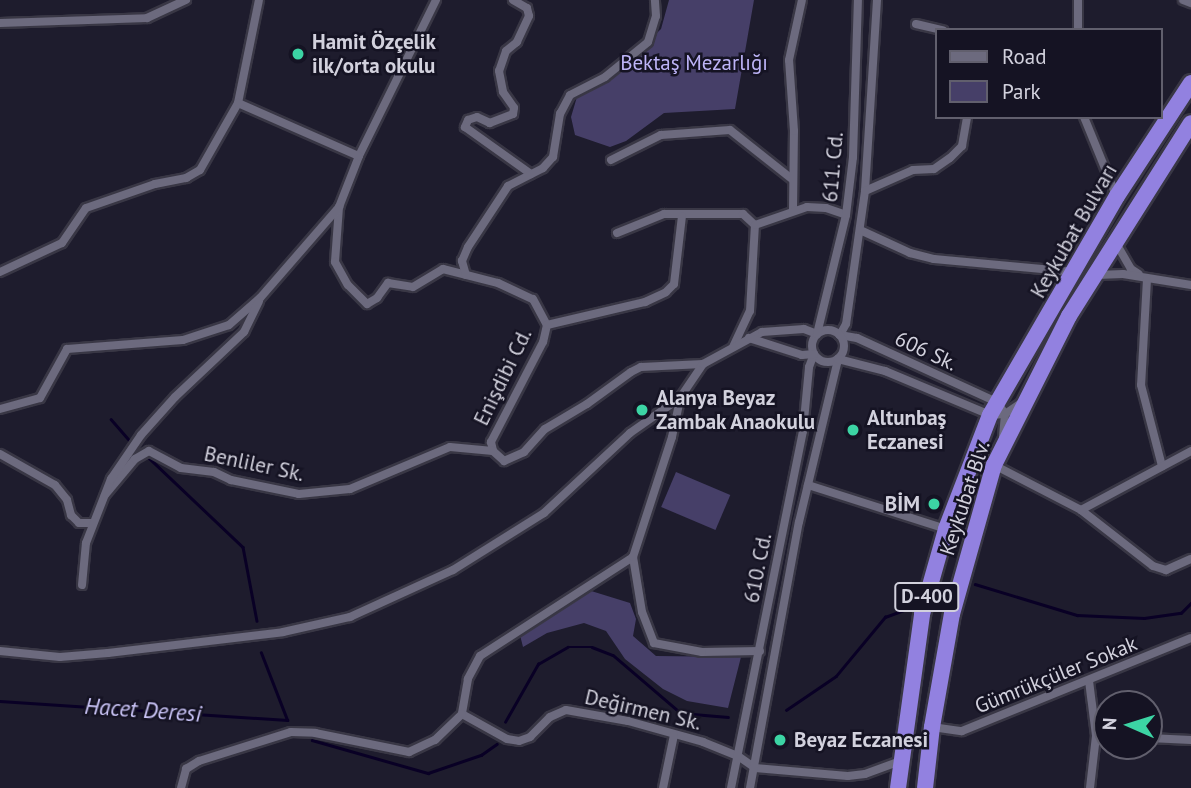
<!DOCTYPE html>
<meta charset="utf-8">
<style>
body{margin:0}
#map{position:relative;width:1191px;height:788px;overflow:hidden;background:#1e1c2d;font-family:"PT Sans",sans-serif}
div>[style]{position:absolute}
.green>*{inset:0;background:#463f68;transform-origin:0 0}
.stream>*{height:2.5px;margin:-1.25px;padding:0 1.25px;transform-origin:1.25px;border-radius:1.25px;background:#090025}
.roads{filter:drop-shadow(2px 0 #393745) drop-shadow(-2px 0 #393745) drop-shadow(0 2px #393745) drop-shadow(0 -2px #393745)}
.street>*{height:8px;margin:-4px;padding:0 4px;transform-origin:4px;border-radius:4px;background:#6c6a7e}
.street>.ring{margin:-4px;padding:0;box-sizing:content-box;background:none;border:8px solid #6c6a7e;border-radius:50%}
.highway>*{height:16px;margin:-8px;padding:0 8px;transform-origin:8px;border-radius:8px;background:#9281e0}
.dots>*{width:19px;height:19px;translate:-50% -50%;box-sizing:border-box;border:4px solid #151323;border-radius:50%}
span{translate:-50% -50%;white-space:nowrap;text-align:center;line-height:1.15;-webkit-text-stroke:5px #151323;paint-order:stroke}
.shield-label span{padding:2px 5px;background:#151323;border:2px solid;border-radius:5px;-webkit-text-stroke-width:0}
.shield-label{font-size:19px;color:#d2d1dd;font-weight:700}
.poi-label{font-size:21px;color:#d2d1dd;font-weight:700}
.left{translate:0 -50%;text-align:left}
.right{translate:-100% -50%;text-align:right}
.park-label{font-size:21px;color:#bdb4f7}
.street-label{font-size:21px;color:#d2d1dd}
.water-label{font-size:23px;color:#cbc5f8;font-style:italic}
.legend{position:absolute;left:935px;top:28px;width:228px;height:91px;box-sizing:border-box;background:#151323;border:2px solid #615f6d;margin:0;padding:9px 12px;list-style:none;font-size:21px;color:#d2d1dd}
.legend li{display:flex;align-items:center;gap:14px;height:35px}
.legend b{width:35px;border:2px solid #615f6d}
.north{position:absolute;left:1093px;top:690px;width:70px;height:70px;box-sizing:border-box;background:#151323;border:2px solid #615f6d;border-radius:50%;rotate:273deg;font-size:19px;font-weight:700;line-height:28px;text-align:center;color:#d2d1dd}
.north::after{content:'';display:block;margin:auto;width:24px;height:32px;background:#3cd4a4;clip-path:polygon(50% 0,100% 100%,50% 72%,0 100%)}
</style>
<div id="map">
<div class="green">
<div style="clip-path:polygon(669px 0,754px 0,735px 109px,664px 113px,626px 141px,610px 147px,575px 135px,571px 117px,579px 90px,588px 79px,630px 59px,661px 29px)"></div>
<div style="left:676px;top:472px;width:59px;height:38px;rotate:23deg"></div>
<div style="clip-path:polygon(588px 590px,630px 603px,636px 619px,633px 636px,656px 656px,741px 657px,728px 708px,687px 701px,663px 689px,625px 659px,606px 631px,584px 623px,547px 633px,523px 647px,520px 635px)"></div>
</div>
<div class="stream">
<div style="left:111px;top:419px;width:29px;rotate:49deg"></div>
<div style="left:147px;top:456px;width:132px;rotate:43.5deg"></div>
<div style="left:243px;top:547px;width:75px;rotate:79.3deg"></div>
<div style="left:975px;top:584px;width:107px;rotate:16.9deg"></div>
<div style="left:1077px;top:615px;width:67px;rotate:2.6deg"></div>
<div style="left:1144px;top:618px;width:37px;rotate:-8deg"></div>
<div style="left:1181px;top:613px;width:14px;rotate:-45deg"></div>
<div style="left:0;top:701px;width:288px;rotate:3.8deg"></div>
<div style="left:287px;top:720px;width:72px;rotate:-111.2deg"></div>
<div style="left:786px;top:710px;width:60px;rotate:-34.2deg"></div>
<div style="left:836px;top:676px;width:77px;rotate:-50.3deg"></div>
<div style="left:885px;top:617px;width:23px;rotate:-20deg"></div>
<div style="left:505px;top:722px;width:67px;rotate:-60.4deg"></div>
<div style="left:538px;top:664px;width:34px;rotate:-30deg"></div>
<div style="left:568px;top:647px;width:24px"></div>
<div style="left:592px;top:647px;width:22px;rotate:21deg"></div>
<div style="left:613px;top:655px;width:89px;rotate:40.5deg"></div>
<div style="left:681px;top:713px;width:47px;rotate:4.9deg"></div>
<div style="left:312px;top:740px;width:121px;rotate:15.9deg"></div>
<div style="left:428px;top:773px;width:56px;rotate:-18.8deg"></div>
<div style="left:481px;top:755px;width:19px;rotate:-35deg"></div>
</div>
<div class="roads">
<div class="street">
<div style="left:436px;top:0;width:174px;rotate:116.3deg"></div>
<div style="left:359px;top:156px;width:55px;rotate:111.4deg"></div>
<div style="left:339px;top:207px;width:55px;rotate:94.2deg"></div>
<div style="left:335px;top:262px;width:26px;rotate:61deg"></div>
<div style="left:348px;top:285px;width:27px;rotate:45deg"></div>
<div style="left:367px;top:304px;width:12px;rotate:-31deg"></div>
<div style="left:377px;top:298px;width:19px;rotate:-54deg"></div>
<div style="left:388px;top:283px;width:25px;rotate:9deg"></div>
<div style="left:413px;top:287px;width:35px;rotate:-31deg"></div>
<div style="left:443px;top:269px;width:57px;rotate:14.3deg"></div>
<div style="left:498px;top:283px;width:38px;rotate:25deg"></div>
<div style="left:533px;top:299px;width:30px;rotate:62deg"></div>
<div style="left:547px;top:325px;width:17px;rotate:103deg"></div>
<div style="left:543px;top:342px;width:113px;rotate:117.5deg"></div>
<div style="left:491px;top:442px;width:9px;rotate:77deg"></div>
<div style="left:493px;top:451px;width:15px;rotate:42deg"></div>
<div style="left:504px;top:461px;width:22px;rotate:-24deg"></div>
<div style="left:524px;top:452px;width:31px;rotate:-48deg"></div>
<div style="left:545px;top:429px;width:49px;rotate:-30.8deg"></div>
<div style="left:587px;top:404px;width:54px;rotate:-36deg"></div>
<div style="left:631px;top:372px;width:11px;rotate:-27deg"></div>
<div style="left:641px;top:367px;width:62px;rotate:-2.8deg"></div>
<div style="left:513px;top:0;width:16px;rotate:30deg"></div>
<div style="left:527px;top:8px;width:8px;rotate:76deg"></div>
<div style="left:529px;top:16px;width:29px;rotate:115deg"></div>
<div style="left:517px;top:42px;width:14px;rotate:141deg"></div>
<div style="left:506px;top:51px;width:21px;rotate:109deg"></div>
<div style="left:499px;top:71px;width:21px;rotate:79deg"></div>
<div style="left:503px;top:92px;width:19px;rotate:55deg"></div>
<div style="left:514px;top:108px;width:6px;rotate:99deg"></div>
<div style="left:513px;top:114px;width:25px;rotate:159deg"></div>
<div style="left:490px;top:123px;width:14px;rotate:-155deg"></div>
<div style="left:477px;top:117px;width:9px;rotate:162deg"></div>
<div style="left:468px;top:120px;width:8px;rotate:113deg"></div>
<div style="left:465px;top:127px;width:81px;rotate:35.5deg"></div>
<div style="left:877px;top:0;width:191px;rotate:93.6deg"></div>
<div style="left:865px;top:191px;width:134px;rotate:98.1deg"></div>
<div style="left:846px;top:324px;width:13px;rotate:119deg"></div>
<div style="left:840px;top:335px;width:17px;rotate:10deg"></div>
<div style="left:857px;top:338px;width:154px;rotate:24.6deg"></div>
<div style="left:997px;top:402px;width:14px;rotate:56deg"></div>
<div style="left:1005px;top:414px;width:23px;rotate:95deg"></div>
<div style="left:1183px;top:0;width:9px;rotate:21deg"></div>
<div style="left:0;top:23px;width:147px;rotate:-1.9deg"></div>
<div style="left:147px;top:18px;width:43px;rotate:-24.8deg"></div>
<div style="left:916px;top:24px;width:28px;rotate:13deg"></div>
<div style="left:1078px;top:30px;width:30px;rotate:-90deg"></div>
<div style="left:238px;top:103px;width:105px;rotate:-78.5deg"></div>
<div style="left:1084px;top:117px;width:84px;rotate:67.7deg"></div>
<div style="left:611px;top:160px;width:56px;rotate:-26.6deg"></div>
<div style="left:661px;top:135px;width:69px;rotate:-4.1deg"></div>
<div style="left:730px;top:130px;width:80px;rotate:38.4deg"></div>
<div style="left:865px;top:191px;width:52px;rotate:-23.6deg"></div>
<div style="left:913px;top:170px;width:21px;rotate:-3deg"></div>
<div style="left:934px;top:169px;width:19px;rotate:-35deg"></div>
<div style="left:950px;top:158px;width:17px;rotate:-45deg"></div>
<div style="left:962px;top:146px;width:29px;rotate:-80deg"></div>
<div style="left:793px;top:210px;width:79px;rotate:-89.3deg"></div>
<div style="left:794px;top:131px;width:71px;rotate:-94deg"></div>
<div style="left:789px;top:60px;width:61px;rotate:-77.8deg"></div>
<div style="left:860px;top:230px;width:55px;rotate:24.7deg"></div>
<div style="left:910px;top:253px;width:25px;rotate:14deg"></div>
<div style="left:934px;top:259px;width:141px;rotate:5.3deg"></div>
<div style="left:617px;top:233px;width:51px;rotate:-22deg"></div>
<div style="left:664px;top:214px;width:79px"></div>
<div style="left:743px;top:214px;width:16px;rotate:43deg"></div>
<div style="left:1116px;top:243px;width:30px;rotate:60deg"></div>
<div style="left:1131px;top:269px;width:9px;rotate:32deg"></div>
<div style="left:0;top:272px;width:68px;rotate:-25.1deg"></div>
<div style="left:62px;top:243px;width:42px;rotate:-55.6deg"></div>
<div style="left:86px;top:208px;width:73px;rotate:-19.2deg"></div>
<div style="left:155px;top:184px;width:32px;rotate:-11deg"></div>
<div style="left:186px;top:178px;width:16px;rotate:-30deg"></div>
<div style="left:200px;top:170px;width:77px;rotate:-60.4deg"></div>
<div style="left:238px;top:103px;width:132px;rotate:23.7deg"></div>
<div style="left:466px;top:275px;width:15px;rotate:-106deg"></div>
<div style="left:462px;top:261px;width:15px;rotate:-67deg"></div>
<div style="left:468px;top:247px;width:73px;rotate:-56.7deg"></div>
<div style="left:508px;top:186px;width:39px;rotate:-27deg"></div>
<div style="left:543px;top:168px;width:15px;rotate:-48deg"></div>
<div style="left:553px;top:157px;width:44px;rotate:-80.8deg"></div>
<div style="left:560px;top:114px;width:21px;rotate:-62deg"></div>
<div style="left:570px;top:95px;width:39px;rotate:-27deg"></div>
<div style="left:605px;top:77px;width:55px;rotate:-39.1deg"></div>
<div style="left:648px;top:42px;width:27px;rotate:-73deg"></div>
<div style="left:656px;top:16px;width:16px;rotate:-94deg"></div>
<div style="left:1097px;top:275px;width:26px;rotate:-2deg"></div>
<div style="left:1123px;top:274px;width:69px;rotate:9.2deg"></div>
<div style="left:1147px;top:279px;width:106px;rotate:93.2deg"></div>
<div style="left:1141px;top:385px;width:84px;rotate:75.5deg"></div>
<div style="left:547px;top:325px;width:101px;rotate:-13.2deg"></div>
<div style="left:645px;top:302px;width:23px;rotate:-25deg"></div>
<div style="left:666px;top:292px;width:11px;rotate:-45deg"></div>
<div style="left:674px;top:284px;width:68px;rotate:-83.3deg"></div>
<div class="ring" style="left:812px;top:330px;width:24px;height:24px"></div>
<div style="left:733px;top:347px;width:40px;rotate:-65deg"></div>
<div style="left:750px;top:311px;width:86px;rotate:-86.7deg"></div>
<div style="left:755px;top:225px;width:55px;rotate:-19.1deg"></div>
<div style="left:807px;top:207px;width:19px;rotate:3deg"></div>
<div style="left:826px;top:208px;width:21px;rotate:19deg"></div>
<div style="left:0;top:409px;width:41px;rotate:-15.4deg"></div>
<div style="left:40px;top:398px;width:56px;rotate:-61.1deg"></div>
<div style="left:67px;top:349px;width:116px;rotate:-4.4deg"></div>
<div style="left:183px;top:340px;width:48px;rotate:-18.1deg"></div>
<div style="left:229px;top:325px;width:41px;rotate:-41.1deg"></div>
<div style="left:260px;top:298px;width:121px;rotate:-49deg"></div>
<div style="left:0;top:454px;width:63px;rotate:29.4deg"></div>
<div style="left:55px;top:485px;width:19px;rotate:51deg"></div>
<div style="left:67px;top:500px;width:16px;rotate:75deg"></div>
<div style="left:71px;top:515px;width:11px;rotate:45deg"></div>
<div style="left:79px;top:523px;width:14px"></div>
<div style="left:994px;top:465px;width:98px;rotate:27.3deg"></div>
<div style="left:1081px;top:510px;width:91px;rotate:37.9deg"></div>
<div style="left:1153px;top:566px;width:14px;rotate:17deg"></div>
<div style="left:1166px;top:570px;width:27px;rotate:-24deg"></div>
<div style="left:808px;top:485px;width:145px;rotate:17.7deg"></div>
<div style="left:105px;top:495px;width:47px;rotate:-50.2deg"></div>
<div style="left:135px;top:459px;width:16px;rotate:-30deg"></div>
<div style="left:149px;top:451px;width:36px;rotate:28deg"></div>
<div style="left:181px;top:468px;width:33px;rotate:7deg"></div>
<div style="left:214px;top:472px;width:19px;rotate:25deg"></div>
<div style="left:231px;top:480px;width:69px;rotate:11.6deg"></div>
<div style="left:299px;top:494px;width:51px;rotate:-5.6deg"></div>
<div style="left:350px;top:489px;width:108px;rotate:-22.8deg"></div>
<div style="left:450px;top:447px;width:43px;rotate:5.3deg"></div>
<div style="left:1081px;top:510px;width:125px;rotate:-28.2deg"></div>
<div style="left:633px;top:557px;width:182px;rotate:147.1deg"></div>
<div style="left:480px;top:656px;width:26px;rotate:118deg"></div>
<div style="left:468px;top:679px;width:36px;rotate:100deg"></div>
<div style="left:462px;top:714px;width:51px;rotate:29.1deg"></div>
<div style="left:507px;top:739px;width:12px;rotate:9deg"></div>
<div style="left:519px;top:741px;width:12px;rotate:-20deg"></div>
<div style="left:530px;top:737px;width:28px;rotate:-45deg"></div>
<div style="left:550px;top:717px;width:17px;rotate:-24deg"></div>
<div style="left:566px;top:710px;width:63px;rotate:10.1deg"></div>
<div style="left:628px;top:721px;width:78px;rotate:15.6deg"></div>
<div style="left:703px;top:742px;width:38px;rotate:22deg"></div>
<div style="left:738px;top:756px;width:21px;rotate:35deg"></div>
<div style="left:82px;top:585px;width:42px;rotate:-84.6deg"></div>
<div style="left:86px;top:543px;width:69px;rotate:-68.7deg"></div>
<div style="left:111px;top:479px;width:53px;rotate:-55.7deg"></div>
<div style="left:141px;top:435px;width:51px;rotate:-48.2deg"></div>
<div style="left:175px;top:397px;width:95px;rotate:-43.3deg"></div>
<div style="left:244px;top:332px;width:34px;rotate:-64deg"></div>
<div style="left:0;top:651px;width:60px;rotate:5.7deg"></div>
<div style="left:60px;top:657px;width:48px;rotate:-4.8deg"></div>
<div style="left:108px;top:653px;width:176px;rotate:-6.8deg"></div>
<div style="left:283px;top:632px;width:69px;rotate:-12.6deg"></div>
<div style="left:350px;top:617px;width:113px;rotate:-24.5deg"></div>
<div style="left:453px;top:570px;width:107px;rotate:-32.1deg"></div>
<div style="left:544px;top:513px;width:117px;rotate:-42.9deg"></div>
<div style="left:630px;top:433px;width:61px;rotate:-35deg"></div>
<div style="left:760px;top:651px;width:58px;rotate:179deg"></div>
<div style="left:702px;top:652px;width:49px;rotate:-169.4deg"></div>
<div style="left:654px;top:643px;width:33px;rotate:-111deg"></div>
<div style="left:642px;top:612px;width:56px;rotate:-99.3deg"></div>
<div style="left:633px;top:557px;width:126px;rotate:-72deg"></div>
<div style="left:672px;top:437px;width:40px;rotate:-78deg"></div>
<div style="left:680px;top:398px;width:41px;rotate:-55.9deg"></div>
<div style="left:703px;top:364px;width:67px;rotate:-28.5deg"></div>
<div style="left:762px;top:332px;width:42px;rotate:-4.1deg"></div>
<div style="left:804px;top:329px;width:14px;rotate:21deg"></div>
<div style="left:817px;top:334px;width:122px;rotate:-76.3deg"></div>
<div style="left:846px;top:215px;width:58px;rotate:-83.1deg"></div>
<div style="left:853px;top:157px;width:157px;rotate:-88.2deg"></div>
<div style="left:1089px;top:681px;width:55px;rotate:82.7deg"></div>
<div style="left:1096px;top:736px;width:52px;rotate:96.6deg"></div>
<div style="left:932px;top:727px;width:30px;rotate:8deg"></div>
<div style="left:962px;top:731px;width:247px;rotate:-22.1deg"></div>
<div style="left:1149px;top:738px;width:42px;rotate:2.7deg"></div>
<div style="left:755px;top:768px;width:93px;rotate:4.9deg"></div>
<div style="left:848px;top:776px;width:17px;rotate:-7deg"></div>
<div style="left:865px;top:774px;width:37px;rotate:-20deg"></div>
<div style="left:181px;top:788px;width:20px;rotate:-75deg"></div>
<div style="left:186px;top:769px;width:15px;rotate:-32deg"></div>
<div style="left:199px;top:761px;width:96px;rotate:-17.5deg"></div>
<div style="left:291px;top:732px;width:24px;rotate:2deg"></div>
<div style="left:315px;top:733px;width:96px;rotate:11.4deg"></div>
<div style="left:409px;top:752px;width:29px;rotate:-25deg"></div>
<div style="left:435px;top:740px;width:37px;rotate:-44deg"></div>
<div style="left:663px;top:788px;width:54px;rotate:-78.3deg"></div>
<div style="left:731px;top:788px;width:364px;rotate:-78.6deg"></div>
<div style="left:803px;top:431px;width:64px;rotate:-84.6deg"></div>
<div style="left:809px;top:367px;width:14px;rotate:-69deg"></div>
<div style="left:814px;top:354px;width:12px;rotate:175deg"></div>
<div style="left:802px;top:355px;width:56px;rotate:-162.2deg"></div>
<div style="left:750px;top:788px;width:270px;rotate:-79.6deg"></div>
<div style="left:799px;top:522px;width:168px;rotate:-76.5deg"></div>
<div style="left:838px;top:359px;width:49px;rotate:14.3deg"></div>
<div style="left:885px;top:371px;width:114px;rotate:22.7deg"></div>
<div style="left:990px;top:415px;width:15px;rotate:-4deg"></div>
<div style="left:1005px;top:414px;width:18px;rotate:-34deg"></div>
</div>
<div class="highway">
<div style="left:898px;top:788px;width:176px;rotate:-82.1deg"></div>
<div style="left:922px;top:614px;width:88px;rotate:-74.2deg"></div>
<div style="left:946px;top:529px;width:122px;rotate:-68.9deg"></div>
<div style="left:990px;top:415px;width:253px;rotate:-59.9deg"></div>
<div style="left:1117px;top:196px;width:135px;rotate:-56.8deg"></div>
<div style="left:925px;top:788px;width:61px;rotate:-83.5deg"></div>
<div style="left:932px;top:727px;width:115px;rotate:-80deg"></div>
<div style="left:952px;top:614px;width:155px;rotate:-74.3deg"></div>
<div style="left:994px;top:465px;width:167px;rotate:-63.3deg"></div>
<div style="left:1069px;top:316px;width:228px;rotate:-57.7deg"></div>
</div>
</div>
<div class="dots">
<div style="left:298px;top:54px;background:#3cd4a4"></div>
<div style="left:642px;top:410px;background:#3cd4a4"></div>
<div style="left:853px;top:430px;background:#3cd4a4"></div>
<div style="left:934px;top:504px;background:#3cd4a4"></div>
<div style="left:780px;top:740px;background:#3cd4a4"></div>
</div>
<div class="shield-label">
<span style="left:927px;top:597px">D-400</span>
</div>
<div class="poi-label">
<span class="left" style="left:312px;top:54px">Hamit Özçelik<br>ilk/orta okulu</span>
<span class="left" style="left:656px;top:410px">Alanya Beyaz<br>Zambak Anaokulu</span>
<span class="left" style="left:867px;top:430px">Altunbaş<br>Eczanesi</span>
<span class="right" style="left:920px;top:504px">BİM</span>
<span class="left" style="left:794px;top:740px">Beyaz Eczanesi</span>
</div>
<div class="park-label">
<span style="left:694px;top:63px">Bektaş Mezarlığı</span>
</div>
<div class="street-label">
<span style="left:833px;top:167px;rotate:-85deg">611. Cd.</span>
<span style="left:1074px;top:231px;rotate:-60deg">Keykubat Bulvarı</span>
<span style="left:926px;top:351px;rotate:25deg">606 Sk.</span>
<span style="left:503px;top:377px;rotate:-64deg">Enişdibi Cd.</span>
<span style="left:254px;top:464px;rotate:12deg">Benliler Sk.</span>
<span style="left:965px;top:498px;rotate:-72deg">Keykubat Blv.</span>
<span style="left:758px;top:568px;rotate:-79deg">610. Cd.</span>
<span style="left:1056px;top:675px;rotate:-22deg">Gümrükçüler Sokak</span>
<span style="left:643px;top:710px;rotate:13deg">Değirmen Sk.</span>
</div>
<div class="water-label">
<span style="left:143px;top:710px;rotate:4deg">Hacet Deresi</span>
</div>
<ul class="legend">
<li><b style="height:9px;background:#6c6a7e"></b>Road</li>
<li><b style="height:19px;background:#463f68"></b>Park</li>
</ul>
<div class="north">N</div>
</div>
